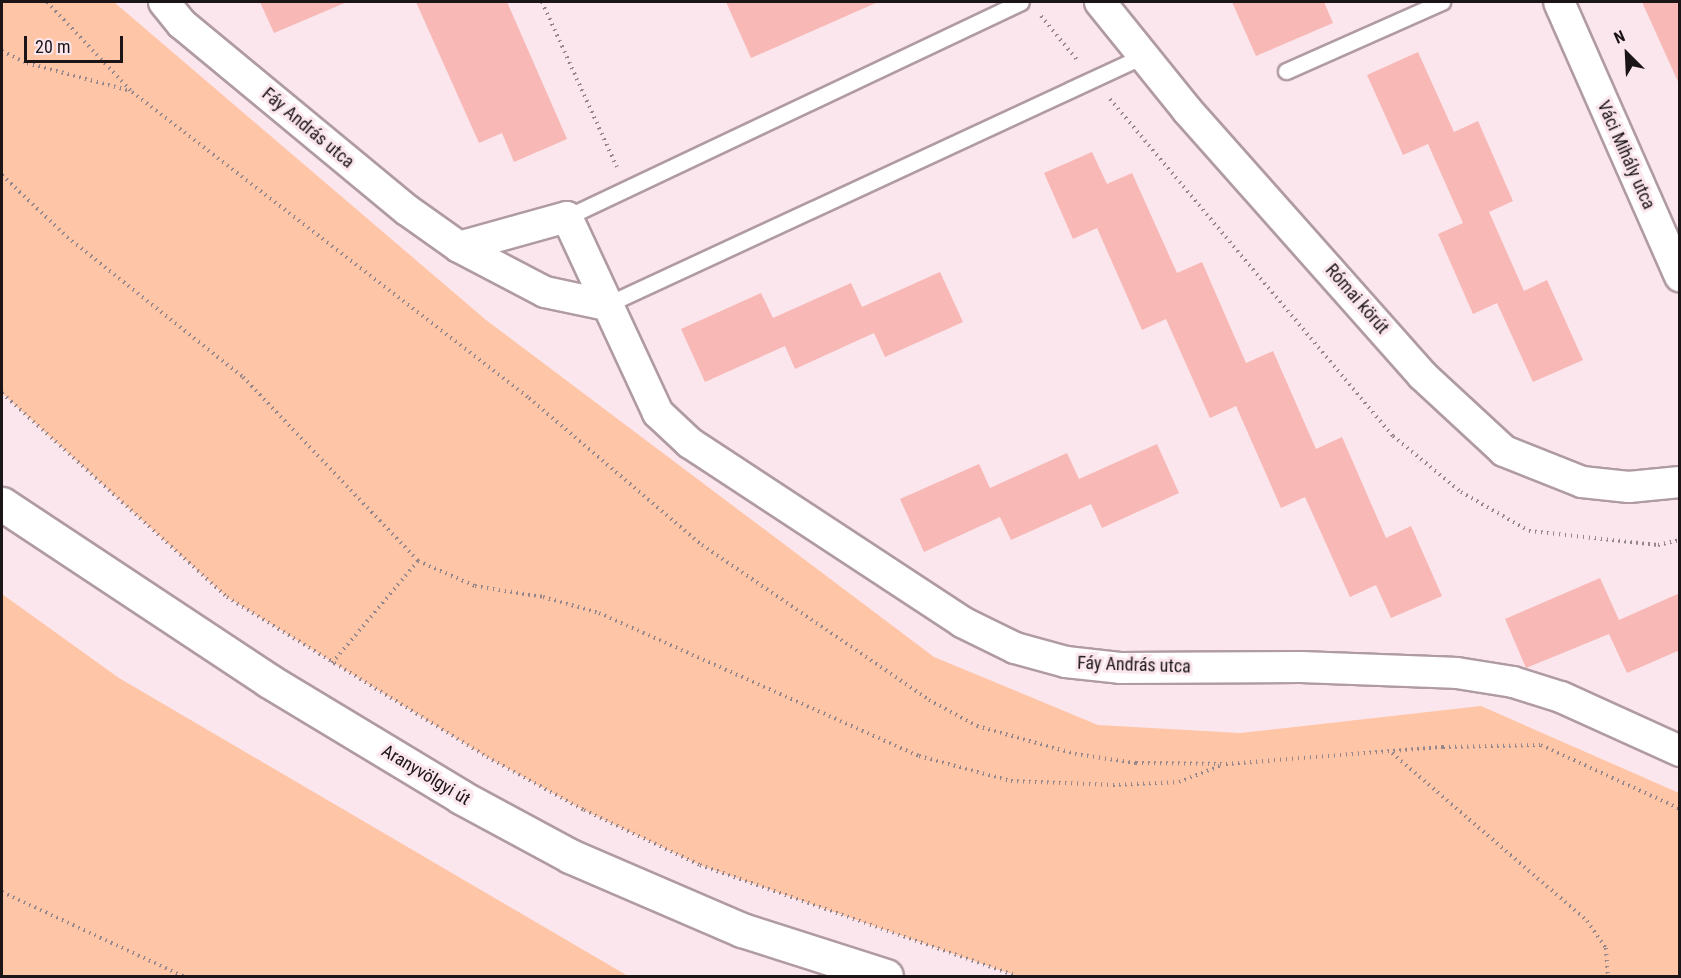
<!DOCTYPE html>
<meta charset="utf-8">
<style>
body{margin:0}
#map{position:relative;width:1681px;height:978px;overflow:hidden;background:#fbe6ed;font-family:"Roboto Condensed",sans-serif}
div>[style]{position:absolute}
.green>*{inset:0;background:#ffc5a7}
.building>*{inset:0;background:#f8b8b5}
.path>*{height:4px;margin-top:-2px;transform-origin:0;background:repeating-linear-gradient(90deg,#95868b 0 1.5px,transparent 0 6px)}
.roads{filter:drop-shadow(2px 0 #b09ba2) drop-shadow(-2px 0 #b09ba2) drop-shadow(0 2px #b09ba2) drop-shadow(0 -2px #b09ba2)}
.service>*{height:15px;margin:-7.5px;padding:0 7.5px;transform-origin:7.5px;border-radius:7.5px;background:#fff}
.minor>*{height:30px;margin:-15px;padding:0 15px;transform-origin:15px;border-radius:15px;background:#fff}
.tertiary>*{height:33px;margin:-16.5px;padding:0 16.5px;transform-origin:16.5px;border-radius:16.5px;background:#fff}
span{translate:-50% -50%;white-space:nowrap;text-align:center;line-height:1.15;-webkit-text-stroke:6px #fbe6ed;paint-order:stroke}
.street-label{font-size:18px;color:#1c1517}
.frame{position:absolute;inset:0;border:3px solid #1c1517;pointer-events:none}
.north{position:absolute;left:1597px;top:24px;width:60px;height:60px;-webkit-text-stroke:4px #fbe6ed;paint-order:stroke;rotate:336deg;font-size:16px;font-weight:700;line-height:24px;text-align:center;color:#1c1517}
.north::after{content:'';display:block;margin:auto;width:21px;height:27px;background:#1c1517;clip-path:polygon(50% 0,100% 100%,50% 72%,0 100%)}
.scale{position:absolute;left:24px;top:36px;width:99px;height:27px;box-sizing:border-box;border:3px solid #1c1517;border-top:0;padding-left:8px;font-size:18px;line-height:21px;white-space:nowrap;color:#1c1517;-webkit-text-stroke:4px #fbe6ed;paint-order:stroke}
</style>
<div id="map">
<div class="green">
<div style="clip-path:polygon(2px 2px,114px 2px,486px 320px,934px 657px,1098px 725px,1240px 733px,1481px 706px,1679px 793px,1679px 976px,1017px 976px,700px 865px,584px 810px,487px 757px,227px 597px,2px 393px)"></div>
<div style="clip-path:polygon(2px 594px,119px 678px,628px 976px,2px 976px)"></div>
</div>
<div class="building">
<div style="clip-path:polygon(260px 2px,347px 2px,274px 33px)"></div>
<div style="clip-path:polygon(416px 2px,507px 2px,567px 139px,514px 162px,502px 133px,479px 143px)"></div>
<div style="clip-path:polygon(726px 2px,878px 2px,751px 58px)"></div>
<div style="clip-path:polygon(1232px 2px,1324px 2px,1333px 23px,1256px 56px)"></div>
<div style="clip-path:polygon(1642px 2px,1680px 2px,1680px 86px)"></div>
<div style="clip-path:polygon(1418px 52px,1454px 132px,1478px 121px,1513px 201px,1489px 212px,1524px 291px,1547px 280px,1583px 360px,1533px 382px,1497px 303px,1473px 314px,1438px 234px,1463px 223px,1428px 144px,1403px 155px,1367px 75px)"></div>
<div style="clip-path:polygon(1092px 152px,1107px 184px,1132px 173px,1177px 273px,1202px 262px,1246px 363px,1273px 351px,1316px 449px,1342px 437px,1386px 538px,1411px 526px,1442px 596px,1391px 618px,1376px 585px,1350px 597px,1305px 497px,1281px 508px,1236px 406px,1210px 418px,1166px 319px,1142px 330px,1097px 228px,1073px 239px,1044px 173px)"></div>
<div style="clip-path:polygon(940px 272px,963px 322px,885px 357px,874px 333px,795px 369px,785px 346px,705px 382px,681px 329px,761px 293px,773px 318px,851px 283px,862px 307px)"></div>
<div style="clip-path:polygon(1157px 444px,1179px 493px,1102px 528px,1091px 504px,1011px 540px,1000px 517px,924px 552px,900px 499px,979px 464px,990px 488px,1067px 453px,1079px 479px)"></div>
<div style="clip-path:polygon(1600px 578px,1619px 620px,1680px 593px,1680px 650px,1627px 673px,1609px 634px,1526px 668px,1505px 619px)"></div>
</div>
<div class="path">
<div style="left:47px;top:2px;width:124px;rotate:46.6deg"></div>
<div style="left:132px;top:92px;width:501px;rotate:37.62deg"></div>
<div style="left:529px;top:398px;width:227px;rotate:40.4deg"></div>
<div style="left:702px;top:545px;width:275px;rotate:34.3deg"></div>
<div style="left:929px;top:700px;width:55px;rotate:28.4deg"></div>
<div style="left:977px;top:726px;width:102px;rotate:15.9deg"></div>
<div style="left:1075px;top:754px;width:62px;rotate:8.4deg"></div>
<div style="left:1136px;top:763px;width:90px;rotate:0.6deg"></div>
<div style="left:1226px;top:764px;width:218px;rotate:-4.5deg"></div>
<div style="left:1443px;top:747px;width:98px;rotate:-1.2deg"></div>
<div style="left:1541px;top:745px;width:153px;rotate:24.7deg"></div>
<div style="left:542px;top:2px;width:181px;rotate:65.6deg"></div>
<div style="left:1041px;top:16px;width:58px;rotate:50.6deg"></div>
<div style="left:2px;top:51px;width:28px;rotate:26deg"></div>
<div style="left:27px;top:63px;width:108px;rotate:15.1deg"></div>
<div style="left:1110px;top:99px;width:440px;rotate:50deg"></div>
<div style="left:1393px;top:436px;width:88px;rotate:39.5deg"></div>
<div style="left:1461px;top:492px;width:78px;rotate:29.8deg"></div>
<div style="left:1529px;top:531px;width:130px;rotate:6.2deg"></div>
<div style="left:1658px;top:545px;width:23px;rotate:-13deg"></div>
<div style="left:2px;top:175px;width:90px;rotate:43.6deg"></div>
<div style="left:67px;top:237px;width:225px;rotate:38.5deg"></div>
<div style="left:243px;top:377px;width:254px;rotate:46.4deg"></div>
<div style="left:2px;top:393px;width:304px;rotate:42.2deg"></div>
<div style="left:227px;top:597px;width:305px;rotate:31.6deg"></div>
<div style="left:487px;top:757px;width:111px;rotate:28.7deg"></div>
<div style="left:584px;top:810px;width:128px;rotate:25.4deg"></div>
<div style="left:700px;top:865px;width:336px;rotate:19.3deg"></div>
<div style="left:332px;top:663px;width:133px;rotate:-49.9deg"></div>
<div style="left:418px;top:561px;width:62px;rotate:23.7deg"></div>
<div style="left:475px;top:586px;width:69px;rotate:9.2deg"></div>
<div style="left:543px;top:597px;width:58px;rotate:15.9deg"></div>
<div style="left:599px;top:613px;width:350px;rotate:24.1deg"></div>
<div style="left:919px;top:756px;width:95px;rotate:15.2deg"></div>
<div style="left:1011px;top:781px;width:102px;rotate:2.2deg"></div>
<div style="left:1113px;top:785px;width:66px;rotate:-2.6deg"></div>
<div style="left:1179px;top:782px;width:46px;rotate:-21.6deg"></div>
<div style="left:1392px;top:753px;width:257px;rotate:40.7deg"></div>
<div style="left:1587px;top:921px;width:33px;rotate:55deg"></div>
<div style="left:1606px;top:948px;width:28px;rotate:86deg"></div>
<div style="left:2px;top:892px;width:200px;rotate:24.9deg"></div>
</div>
<div class="roads">
<div class="service">
<div style="left:1286px;top:71px;width:171px;rotate:-23.9deg"></div>
<div style="left:567px;top:217px;width:502px;rotate:-25.34deg"></div>
<div style="left:606px;top:305px;width:592px;rotate:-24.88deg"></div>
</div>
<div class="minor">
<div style="left:164px;top:2px;width:28px;rotate:51deg"></div>
<div style="left:182px;top:24px;width:292px;rotate:39.6deg"></div>
<div style="left:407px;top:210px;width:64px;rotate:35.4deg"></div>
<div style="left:459px;top:247px;width:97px;rotate:27.6deg"></div>
<div style="left:545px;top:292px;width:62px;rotate:12deg"></div>
<div style="left:1100px;top:2px;width:139px;rotate:51.1deg"></div>
<div style="left:1187px;top:110px;width:354px;rotate:48.4deg"></div>
<div style="left:1422px;top:375px;width:112px;rotate:42.8deg"></div>
<div style="left:1504px;top:451px;width:84px;rotate:21.7deg"></div>
<div style="left:1582px;top:482px;width:47px;rotate:6.1deg"></div>
<div style="left:1629px;top:487px;width:51px;rotate:-5.6deg"></div>
<div style="left:1559px;top:2px;width:300px;rotate:66.2deg"></div>
<div style="left:459px;top:247px;width:112px;rotate:-15.5deg"></div>
<div style="left:567px;top:217px;width:216px;rotate:65.1deg"></div>
<div style="left:658px;top:413px;width:44px;rotate:43.2deg"></div>
<div style="left:690px;top:443px;width:326px;rotate:33.3deg"></div>
<div style="left:962px;top:622px;width:59px;rotate:26.1deg"></div>
<div style="left:1015px;top:648px;width:53px;rotate:15.4deg"></div>
<div style="left:1066px;top:662px;width:54px;rotate:6.3deg"></div>
<div style="left:1120px;top:668px;width:181px;rotate:-0.3deg"></div>
<div style="left:1301px;top:667px;width:156px;rotate:2.2deg"></div>
<div style="left:1457px;top:673px;width:57px;rotate:9.1deg"></div>
<div style="left:1513px;top:682px;width:50px;rotate:17.4deg"></div>
<div style="left:1561px;top:697px;width:131px;rotate:24.4deg"></div>
</div>
<div class="tertiary">
<div style="left:2px;top:504px;width:320px;rotate:33.5deg"></div>
<div style="left:269px;top:681px;width:224px;rotate:31.1deg"></div>
<div style="left:461px;top:797px;width:124px;rotate:28.4deg"></div>
<div style="left:570px;top:856px;width:187px;rotate:23.3deg"></div>
<div style="left:742px;top:930px;width:151px;rotate:17.7deg"></div>
</div>
</div>
<div class="street-label">
<span style="left:308px;top:128px;rotate:40deg">Fáy András utca</span>
<span style="left:1626px;top:155px;rotate:66deg">Váci Mihály utca</span>
<span style="left:1357px;top:299px;rotate:49deg">Római körút</span>
<span style="left:1134px;top:665px;rotate:2deg">Fáy András utca</span>
<span style="left:426px;top:775px;rotate:31deg">Aranyvölgyi út</span>
</div>
<div class="frame"></div>
<div class="north">N</div>
<div class="scale">20 m</div>
</div>
